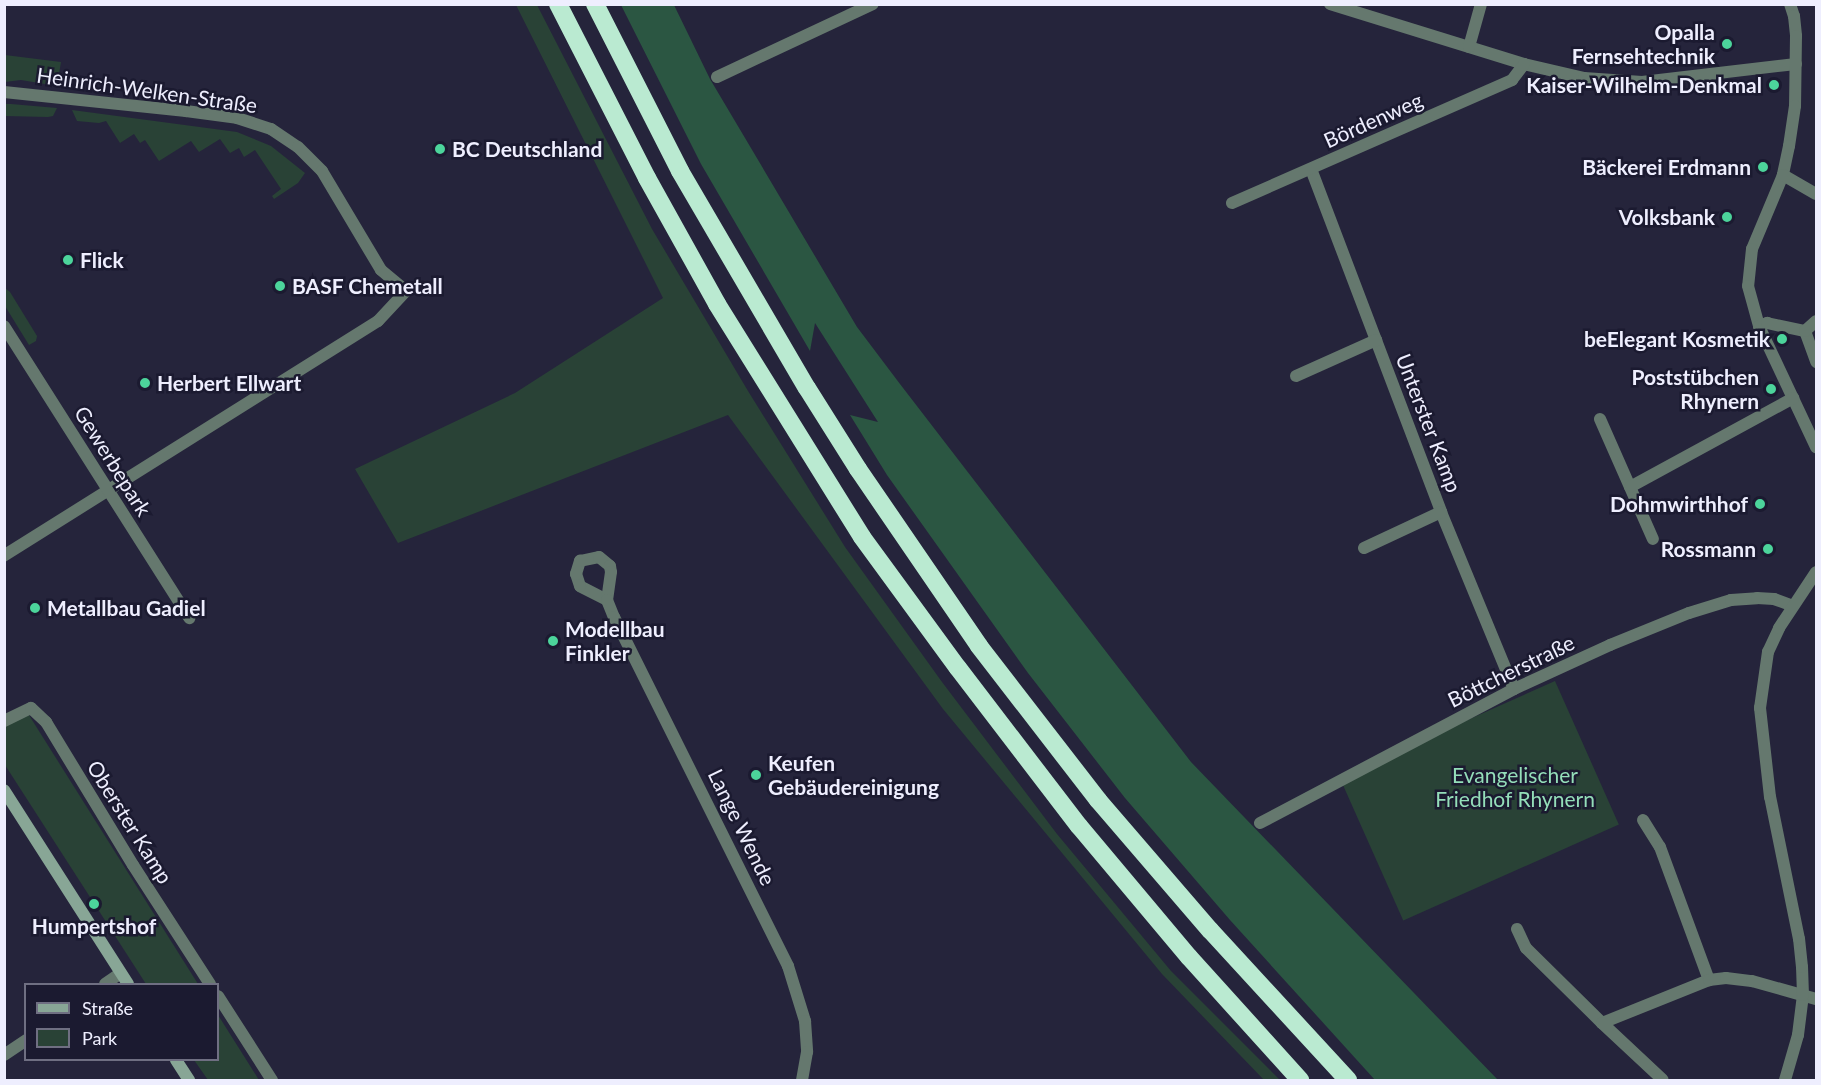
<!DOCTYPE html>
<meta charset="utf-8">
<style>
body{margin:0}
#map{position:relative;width:1821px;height:1085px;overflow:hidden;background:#25243b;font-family:Lato,sans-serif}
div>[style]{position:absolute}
.green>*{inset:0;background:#294236;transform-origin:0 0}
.forest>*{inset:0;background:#2b5642}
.minor>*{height:12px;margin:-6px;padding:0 6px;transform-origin:6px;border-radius:6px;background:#65786e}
.tertiary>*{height:12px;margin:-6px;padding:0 6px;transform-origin:6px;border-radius:6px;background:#65786e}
.secondary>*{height:12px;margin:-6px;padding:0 6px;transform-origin:6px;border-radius:6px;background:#88a696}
.motorway>*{height:18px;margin:-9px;padding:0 9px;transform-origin:9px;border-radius:9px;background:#baead1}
.dots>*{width:16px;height:16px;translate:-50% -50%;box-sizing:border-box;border:3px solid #1b1a30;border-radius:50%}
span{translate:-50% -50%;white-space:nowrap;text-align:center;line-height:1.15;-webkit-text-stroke:5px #1b1a30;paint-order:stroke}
.poi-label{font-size:21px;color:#eeeefe;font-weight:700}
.right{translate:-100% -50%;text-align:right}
.left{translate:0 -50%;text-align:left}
.street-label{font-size:21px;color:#eeeefe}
.park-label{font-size:21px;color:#94deb9}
.frame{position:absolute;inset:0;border:6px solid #eeeefe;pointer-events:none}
.legend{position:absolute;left:24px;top:983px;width:195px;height:78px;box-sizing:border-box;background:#1b1a30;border:2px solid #6f6f82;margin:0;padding:8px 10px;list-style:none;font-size:18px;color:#eeeefe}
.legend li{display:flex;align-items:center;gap:12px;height:30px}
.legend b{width:30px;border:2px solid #6f6f82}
</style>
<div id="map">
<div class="green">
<div style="clip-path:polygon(516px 5px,537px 5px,652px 229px,748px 391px,845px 547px,942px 682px,1057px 834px,1171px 971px,1280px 1080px,1264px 1080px,1162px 974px,943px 709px,728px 415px,398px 543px,355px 469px,515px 393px,663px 298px)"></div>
<div style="clip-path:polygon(5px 55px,61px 62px,57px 86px,21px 80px,5px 82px)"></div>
<div style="clip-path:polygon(5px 104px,11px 104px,57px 108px,53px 116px,48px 117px,5px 116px)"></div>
<div style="clip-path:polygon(72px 110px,237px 132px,271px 146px,305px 173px,298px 183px,274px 199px,272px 196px,281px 189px,255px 150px,244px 157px,239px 148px,230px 153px,220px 139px,199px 152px,191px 141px,159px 161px,145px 140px,140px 143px,134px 134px,120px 143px,106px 121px,99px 123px,77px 121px)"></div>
<div style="clip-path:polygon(5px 288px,10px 292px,37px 336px,36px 341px,29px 345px,5px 306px)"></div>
<div style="left:1555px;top:681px;width:157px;height:236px;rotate:66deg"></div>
<div style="clip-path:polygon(27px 712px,198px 984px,146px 984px,5px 765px,5px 726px)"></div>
<div style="clip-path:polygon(218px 1015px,259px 1080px,208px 1080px,194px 1060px,218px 1060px)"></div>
</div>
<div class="forest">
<div style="clip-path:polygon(621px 5px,674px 5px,710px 79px,857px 327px,900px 384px,1191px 762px,1498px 1080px,1375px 1080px,1230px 920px,1125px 798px,1028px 673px,887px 475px,850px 415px,878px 422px,815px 323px,810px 351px,701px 164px)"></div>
</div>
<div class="minor">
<div style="left:1330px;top:4px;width:203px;rotate:17.2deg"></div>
<div style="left:1524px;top:64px;width:62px;rotate:13.1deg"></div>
<div style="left:1584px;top:78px;width:58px;rotate:3.9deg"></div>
<div style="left:1642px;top:82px;width:155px;rotate:-6.7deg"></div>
<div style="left:1790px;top:4px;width:13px;rotate:72deg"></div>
<div style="left:1794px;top:16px;width:20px;rotate:84deg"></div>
<div style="left:1796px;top:36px;width:70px;rotate:90.8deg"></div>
<div style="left:1795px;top:106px;width:40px;rotate:98.5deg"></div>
<div style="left:1789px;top:146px;width:30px;rotate:102deg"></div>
<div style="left:1783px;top:175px;width:80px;rotate:112.7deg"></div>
<div style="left:1752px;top:249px;width:37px;rotate:96deg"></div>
<div style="left:1748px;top:286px;width:41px;rotate:74.6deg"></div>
<div style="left:1759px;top:326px;width:134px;rotate:64.8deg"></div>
<div style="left:1469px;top:47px;width:45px;rotate:-74.4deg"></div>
<div style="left:717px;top:77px;width:172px;rotate:-25.1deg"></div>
<div style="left:4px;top:92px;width:183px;rotate:6deg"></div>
<div style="left:186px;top:111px;width:51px;rotate:7.8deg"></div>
<div style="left:237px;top:118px;width:36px;rotate:18deg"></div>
<div style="left:271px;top:129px;width:32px;rotate:34deg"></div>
<div style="left:298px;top:147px;width:34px;rotate:45deg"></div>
<div style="left:322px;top:171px;width:115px;rotate:59.2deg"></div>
<div style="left:381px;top:270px;width:33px;rotate:40deg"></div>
<div style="left:406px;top:291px;width:41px;rotate:133deg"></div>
<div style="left:378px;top:321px;width:442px;rotate:147.9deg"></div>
<div style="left:1311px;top:169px;width:367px;rotate:69.2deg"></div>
<div style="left:1441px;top:512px;width:191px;rotate:67.6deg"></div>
<div style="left:1783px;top:175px;width:38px;rotate:30deg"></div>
<div style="left:1232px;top:203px;width:306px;rotate:-23.7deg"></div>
<div style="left:1512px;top:80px;width:20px;rotate:-53deg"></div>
<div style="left:4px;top:326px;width:346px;rotate:57.6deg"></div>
<div style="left:1759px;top:326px;width:9px;rotate:-21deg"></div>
<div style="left:1767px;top:323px;width:39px;rotate:12deg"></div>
<div style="left:1805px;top:331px;width:33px;rotate:70deg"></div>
<div style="left:1805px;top:331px;width:15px;rotate:-42deg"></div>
<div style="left:1296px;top:376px;width:88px;rotate:-24.2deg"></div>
<div style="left:1600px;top:419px;width:131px;rotate:66.2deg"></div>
<div style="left:1630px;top:487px;width:186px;rotate:-28.6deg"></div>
<div style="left:1364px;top:548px;width:85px;rotate:-25.1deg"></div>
<div style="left:607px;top:600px;width:30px;rotate:-153deg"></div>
<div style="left:580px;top:586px;width:13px;rotate:-108deg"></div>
<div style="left:576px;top:574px;width:14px;rotate:-73deg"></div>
<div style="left:580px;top:561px;width:19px;rotate:-12deg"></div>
<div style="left:599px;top:557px;width:14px;rotate:39deg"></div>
<div style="left:610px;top:566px;width:6px;rotate:81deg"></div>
<div style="left:611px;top:572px;width:28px;rotate:98deg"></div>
<div style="left:607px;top:600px;width:18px;rotate:68deg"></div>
<div style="left:614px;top:617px;width:390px;rotate:63.5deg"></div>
<div style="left:788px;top:966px;width:58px;rotate:72.8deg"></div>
<div style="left:805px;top:1021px;width:31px;rotate:86deg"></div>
<div style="left:807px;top:1052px;width:28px;rotate:100deg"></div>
<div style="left:4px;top:721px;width:30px;rotate:-26deg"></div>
<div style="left:31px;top:708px;width:21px;rotate:43deg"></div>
<div style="left:46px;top:722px;width:167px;rotate:58.7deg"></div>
<div style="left:133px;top:865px;width:142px;rotate:57.1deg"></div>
<div style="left:1643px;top:820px;width:32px;rotate:58deg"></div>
<div style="left:1660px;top:847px;width:142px;rotate:69.8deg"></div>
<div style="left:1260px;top:823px;width:287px;rotate:-27.8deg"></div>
<div style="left:1514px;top:689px;width:106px;rotate:-24.6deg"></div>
<div style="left:1610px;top:645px;width:85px;rotate:-22.1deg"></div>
<div style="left:1689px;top:613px;width:44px;rotate:-17.2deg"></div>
<div style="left:1731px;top:600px;width:26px;rotate:-4deg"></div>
<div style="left:1757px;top:598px;width:17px;rotate:3deg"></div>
<div style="left:1774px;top:599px;width:20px;rotate:20deg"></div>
<div style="left:1517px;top:929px;width:21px;rotate:65deg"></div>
<div style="left:1526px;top:948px;width:107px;rotate:44.6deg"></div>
<div style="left:1602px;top:1023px;width:115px;rotate:-21.9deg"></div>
<div style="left:1709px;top:980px;width:17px;rotate:-7deg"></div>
<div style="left:1726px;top:978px;width:26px;rotate:7deg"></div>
<div style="left:1752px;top:981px;width:66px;rotate:15.7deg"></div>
<div style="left:105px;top:984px;width:19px;rotate:-35deg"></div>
<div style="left:218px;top:996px;width:100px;rotate:57.3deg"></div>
<div style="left:1602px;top:1023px;width:83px;rotate:43.1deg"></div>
<div style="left:4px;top:1055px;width:27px;rotate:-34deg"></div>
</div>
<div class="tertiary">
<div style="left:1785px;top:1080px;width:47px;rotate:-73.9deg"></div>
<div style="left:1798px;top:1035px;width:40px;rotate:-82.9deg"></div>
<div style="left:1803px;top:995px;width:28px;rotate:-92deg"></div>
<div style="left:1802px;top:967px;width:28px;rotate:-96deg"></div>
<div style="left:1799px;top:939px;width:145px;rotate:-101.5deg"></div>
<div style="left:1770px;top:797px;width:90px;rotate:-96.4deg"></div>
<div style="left:1760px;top:708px;width:57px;rotate:-81.9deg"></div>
<div style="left:1768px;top:652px;width:26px;rotate:-65deg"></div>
<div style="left:1779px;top:628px;width:67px;rotate:-56.5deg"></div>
</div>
<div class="secondary">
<div style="left:4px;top:790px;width:230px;rotate:57.4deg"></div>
<div style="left:176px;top:1060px;width:24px;rotate:57deg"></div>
</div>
<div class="motorway">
<div style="left:558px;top:4px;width:195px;rotate:62.9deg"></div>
<div style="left:647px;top:178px;width:144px;rotate:60.9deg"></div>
<div style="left:717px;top:304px;width:274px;rotate:58.1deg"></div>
<div style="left:862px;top:537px;width:162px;rotate:53.8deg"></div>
<div style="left:958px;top:668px;width:199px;rotate:52.6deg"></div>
<div style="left:1079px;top:826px;width:171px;rotate:50deg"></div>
<div style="left:1189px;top:957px;width:166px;rotate:47.9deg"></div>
<div style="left:595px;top:4px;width:187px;rotate:63deg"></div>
<div style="left:680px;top:171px;width:251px;rotate:59.7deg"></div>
<div style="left:807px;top:388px;width:96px;rotate:57.8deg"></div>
<div style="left:858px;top:469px;width:214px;rotate:55.6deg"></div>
<div style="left:979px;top:646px;width:195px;rotate:52.3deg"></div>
<div style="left:1098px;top:800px;width:172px;rotate:49.3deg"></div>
<div style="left:1210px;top:930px;width:204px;rotate:47.4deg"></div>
</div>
<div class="dots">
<div style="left:1727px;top:44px;background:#4cd49b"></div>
<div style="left:1774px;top:85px;background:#4cd49b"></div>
<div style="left:440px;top:149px;background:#4cd49b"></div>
<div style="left:1763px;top:167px;background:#4cd49b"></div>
<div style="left:1727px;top:217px;background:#4cd49b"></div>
<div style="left:68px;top:260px;background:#4cd49b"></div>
<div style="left:280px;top:286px;background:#4cd49b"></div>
<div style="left:1782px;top:339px;background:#4cd49b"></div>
<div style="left:145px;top:383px;background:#4cd49b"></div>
<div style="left:1771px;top:389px;background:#4cd49b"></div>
<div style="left:1760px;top:504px;background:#4cd49b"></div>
<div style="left:1768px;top:549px;background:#4cd49b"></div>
<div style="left:35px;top:608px;background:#4cd49b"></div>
<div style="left:553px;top:641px;background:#4cd49b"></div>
<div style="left:756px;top:775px;background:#4cd49b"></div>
<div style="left:94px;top:904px;background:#4cd49b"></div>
</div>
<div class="poi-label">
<span class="right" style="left:1715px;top:44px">Opalla<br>Fernsehtechnik</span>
<span class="right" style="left:1762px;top:85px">Kaiser-Wilhelm-Denkmal</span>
<span class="left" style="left:452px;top:149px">BC Deutschland</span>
<span class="right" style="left:1751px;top:167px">Bäckerei Erdmann</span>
<span class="right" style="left:1715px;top:217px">Volksbank</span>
<span class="left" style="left:80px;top:260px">Flick</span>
<span class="left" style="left:292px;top:286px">BASF Chemetall</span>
<span class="right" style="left:1770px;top:339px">beElegant Kosmetik</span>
<span class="right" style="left:1759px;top:389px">Poststübchen<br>Rhynern</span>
<span class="left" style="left:157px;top:383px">Herbert Ellwart</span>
<span class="right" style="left:1748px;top:504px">Dohmwirthhof</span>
<span class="right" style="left:1756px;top:549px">Rossmann</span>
<span class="left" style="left:47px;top:608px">Metallbau Gadiel</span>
<span class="left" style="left:565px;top:641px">Modellbau<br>Finkler</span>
<span class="left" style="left:768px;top:775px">Keufen<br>Gebäudereinigung</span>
<span style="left:94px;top:926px">Humpertshof</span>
</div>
<div class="street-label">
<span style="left:147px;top:90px;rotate:8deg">Heinrich-Welken-Straße</span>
<span style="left:1373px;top:120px;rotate:-24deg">Bördenweg</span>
<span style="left:1429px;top:423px;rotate:69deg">Unterster Kamp</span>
<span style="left:113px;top:461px;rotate:58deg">Gewerbepark</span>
<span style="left:1511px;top:671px;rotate:-26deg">Böttcherstraße</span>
<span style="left:130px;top:822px;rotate:58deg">Oberster Kamp</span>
<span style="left:742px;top:827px;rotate:64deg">Lange Wende</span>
</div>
<div class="park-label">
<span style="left:1515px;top:787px">Evangelischer<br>Friedhof Rhynern</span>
</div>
<div class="frame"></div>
<ul class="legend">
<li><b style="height:8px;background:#88a696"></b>Straße</li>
<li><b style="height:16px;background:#294236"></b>Park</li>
</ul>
</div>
